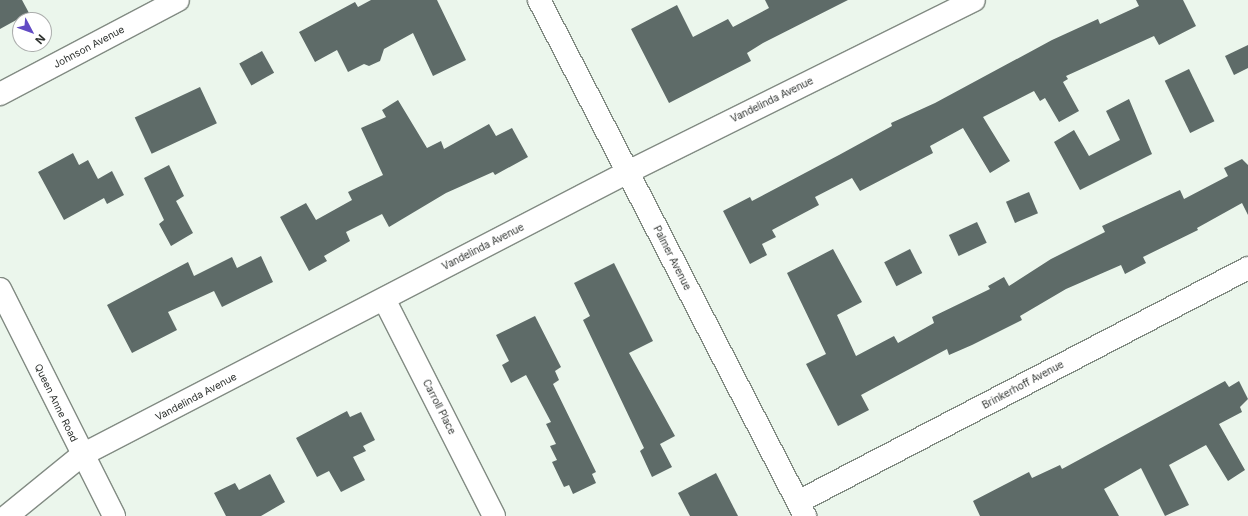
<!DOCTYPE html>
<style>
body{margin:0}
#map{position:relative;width:1248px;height:516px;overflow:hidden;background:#ebf6ec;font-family:Inter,sans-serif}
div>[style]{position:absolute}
.building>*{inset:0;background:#5e6b68;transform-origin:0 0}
.roads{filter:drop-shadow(1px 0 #828b83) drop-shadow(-1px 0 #828b83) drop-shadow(0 1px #828b83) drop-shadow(0 -1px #828b83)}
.minor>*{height:22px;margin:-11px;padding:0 11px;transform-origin:11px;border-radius:11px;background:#fff}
span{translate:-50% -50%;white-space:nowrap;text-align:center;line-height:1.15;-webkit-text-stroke:4px #fff;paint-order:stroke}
.street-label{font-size:10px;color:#2e322f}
.north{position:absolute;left:12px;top:12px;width:40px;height:40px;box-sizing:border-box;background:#fff;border:1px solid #abadac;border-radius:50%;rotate:131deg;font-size:11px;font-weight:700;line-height:16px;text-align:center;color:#2e322f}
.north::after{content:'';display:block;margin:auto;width:14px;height:18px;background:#624bc4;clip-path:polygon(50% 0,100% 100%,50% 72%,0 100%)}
</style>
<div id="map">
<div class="building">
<div style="clip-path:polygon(0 0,22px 0,29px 13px,0 29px)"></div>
<div style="clip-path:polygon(371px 0,437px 0,466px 60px,433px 76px,413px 33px,384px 49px,380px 61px,369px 66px,364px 64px,348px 72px,337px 50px,315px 62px,299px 32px,355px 2px,358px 7px)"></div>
<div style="clip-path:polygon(765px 0,848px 0,763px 43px,747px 53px,751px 61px,669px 103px,631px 29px,677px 5px,693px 37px,728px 19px,733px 27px,769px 8px)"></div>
<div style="clip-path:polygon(1136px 0,1183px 0,1196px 26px,1159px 45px,1154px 36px,1066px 76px,1068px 79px,1063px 82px,1079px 111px,1059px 122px,1045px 98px,1040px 101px,1034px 91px,983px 117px,1010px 161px,990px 173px,963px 128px,930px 146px,933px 153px,860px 191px,852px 178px,815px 197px,819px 205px,772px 230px,776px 237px,762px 244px,767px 255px,750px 264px,723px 211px,750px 197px,752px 201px,839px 155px,892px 126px,891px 123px,935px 103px,1052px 40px,1098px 19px,1100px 24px,1139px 6px)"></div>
<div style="clip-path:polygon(1248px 45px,1248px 68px,1234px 75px,1225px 56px)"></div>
<div style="left:262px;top:51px;width:25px;height:26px;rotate:61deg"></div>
<div style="left:1189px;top:69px;width:58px;height:27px;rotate:64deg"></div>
<div style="left:200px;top:87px;width:40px;height:72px;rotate:65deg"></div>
<div style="clip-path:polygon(1129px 99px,1152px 154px,1080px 190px,1054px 142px,1074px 130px,1089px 156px,1120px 140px,1106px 111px)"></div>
<div style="clip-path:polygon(398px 100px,427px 148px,441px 141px,444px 149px,489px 124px,496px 136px,512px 128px,528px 157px,495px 175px,493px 172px,446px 193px,389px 227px,382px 214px,346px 232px,350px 241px,324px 256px,327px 261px,309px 271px,280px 217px,306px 203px,316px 220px,352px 200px,348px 192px,383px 175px,361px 128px,386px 117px,382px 110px)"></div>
<div style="clip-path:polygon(73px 153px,79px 165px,88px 160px,98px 179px,112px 171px,124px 195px,107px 204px,104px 198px,64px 220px,38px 172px)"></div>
<div style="clip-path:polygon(1242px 159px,1248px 165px,1248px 215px,1242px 203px,1197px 228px,1198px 230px,1143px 257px,1146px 263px,1125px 274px,1121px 265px,1066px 289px,1020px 316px,1022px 320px,972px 345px,949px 355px,947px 349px,861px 395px,869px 410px,838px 426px,806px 364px,826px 354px,787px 273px,833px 249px,862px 302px,837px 315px,856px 356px,894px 336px,898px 343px,934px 323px,932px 317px,990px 289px,988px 286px,1004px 277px,1009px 286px,1051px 259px,1105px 232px,1102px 226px,1180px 190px,1184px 199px,1228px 176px,1224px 168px)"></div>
<div style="clip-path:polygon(169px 165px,184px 196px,176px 201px,193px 233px,171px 246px,159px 224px,164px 220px,144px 178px)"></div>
<div style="left:1029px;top:192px;width:23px;height:25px;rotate:67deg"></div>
<div style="left:977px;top:222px;width:23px;height:31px;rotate:65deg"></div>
<div style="left:910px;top:249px;width:27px;height:29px;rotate:63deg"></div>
<div style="clip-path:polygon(261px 256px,273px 282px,222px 307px,214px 291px,168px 312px,177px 330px,132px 353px,107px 305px,188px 262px,194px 276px,232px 257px,237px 268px)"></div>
<div style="clip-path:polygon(614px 263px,653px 341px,629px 353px,675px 436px,660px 444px,672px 467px,652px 477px,640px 451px,644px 448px,583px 320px,590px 316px,574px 283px)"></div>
<div style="clip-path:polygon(535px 316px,561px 367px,555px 371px,559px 380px,553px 384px,596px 472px,592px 474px,596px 483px,573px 494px,569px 485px,564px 487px,552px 462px,557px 460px,550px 446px,556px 444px,546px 424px,551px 422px,526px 375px,511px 383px,502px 365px,509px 361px,496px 335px)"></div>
<div style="clip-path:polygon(1225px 381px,1229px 387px,1239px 381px,1248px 399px,1240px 407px,1242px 412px,1219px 424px,1245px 470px,1228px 481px,1206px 445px,1169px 465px,1189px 505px,1165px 516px,1141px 468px,1104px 489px,1119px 516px,980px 516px,973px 501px,1029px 472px,1032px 478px,1060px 465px,1062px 469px)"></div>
<div style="clip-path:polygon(347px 411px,350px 417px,361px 412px,375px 440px,363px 446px,366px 451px,353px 457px,365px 480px,341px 492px,329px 471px,317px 477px,296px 438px)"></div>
<div style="clip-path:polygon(716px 473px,738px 516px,690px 516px,678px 493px)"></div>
<div style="clip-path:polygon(270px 474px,285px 502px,261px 516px,226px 516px,214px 493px,235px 483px,239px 490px)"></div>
</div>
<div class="roads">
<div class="minor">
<div style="left:539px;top:0;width:581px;rotate:62.73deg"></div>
<div style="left:0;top:94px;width:201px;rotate:-27.8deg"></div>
<div style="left:0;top:289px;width:254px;rotate:63.3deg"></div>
<div style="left:384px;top:299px;width:243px;rotate:63.1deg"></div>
<div style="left:798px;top:502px;width:507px;rotate:-27.47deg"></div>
<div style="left:7px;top:516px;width:97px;rotate:-39.1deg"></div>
<div style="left:82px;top:455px;width:615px;rotate:-27.4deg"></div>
<div style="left:628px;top:172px;width:386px;rotate:-26.4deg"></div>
</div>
</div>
<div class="street-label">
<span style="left:89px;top:47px;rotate:-28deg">Johnson Avenue</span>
<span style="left:772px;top:100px;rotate:-26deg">Vandelinda Avenue</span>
<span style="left:483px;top:247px;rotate:-27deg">Vandelinda Avenue</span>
<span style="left:672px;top:258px;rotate:63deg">Palmer Avenue</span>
<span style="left:1023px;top:385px;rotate:-28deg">Brinkerhoff Avenue</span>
<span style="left:196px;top:397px;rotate:-28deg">Vandelinda Avenue</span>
<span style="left:56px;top:403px;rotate:64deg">Queen Anne Road</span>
<span style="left:439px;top:407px;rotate:63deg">Carroll Place</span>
</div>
<div class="north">N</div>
</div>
